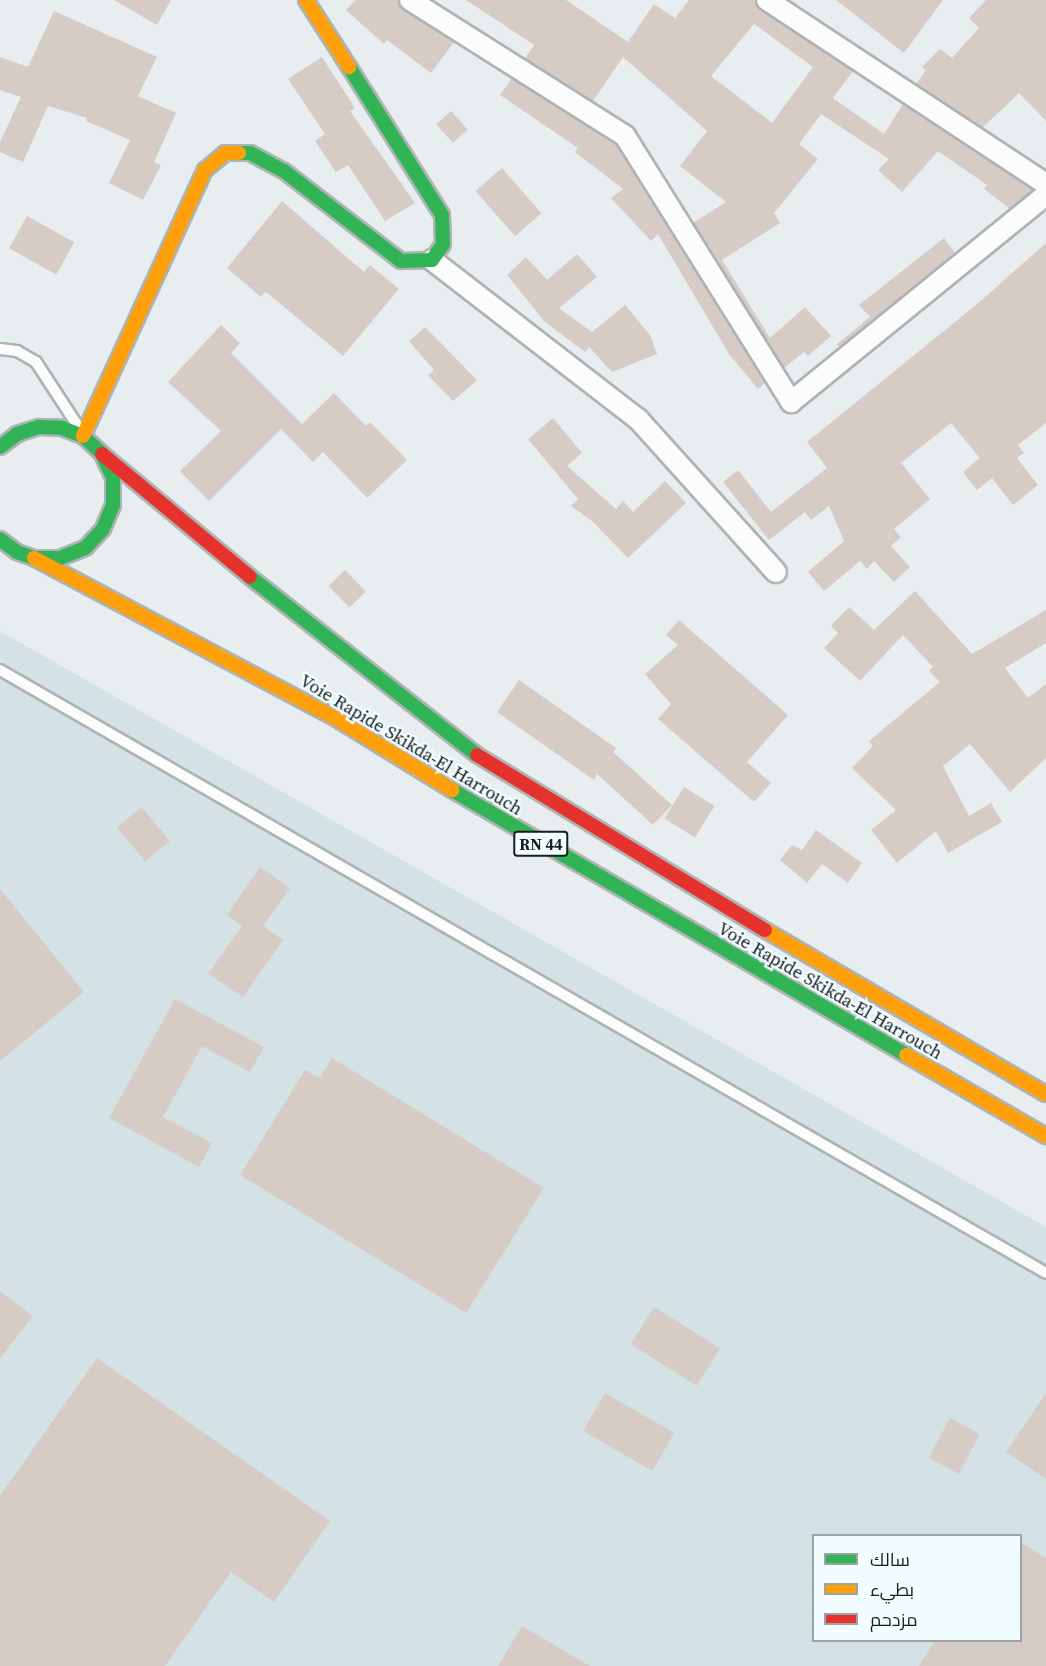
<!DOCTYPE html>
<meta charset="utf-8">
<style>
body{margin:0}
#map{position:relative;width:1046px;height:1666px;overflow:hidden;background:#e8eeef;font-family:"Source Serif 4",Cairo,serif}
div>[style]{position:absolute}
.built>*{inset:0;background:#d4e2e5}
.building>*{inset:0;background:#d7cbc6;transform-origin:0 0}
.roads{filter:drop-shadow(2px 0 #aeb3b3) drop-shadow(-2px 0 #aeb3b3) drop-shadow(0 2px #aeb3b3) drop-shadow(0 -2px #aeb3b3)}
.lane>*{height:10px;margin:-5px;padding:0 5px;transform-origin:5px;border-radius:5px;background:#fcfcfd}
.street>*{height:20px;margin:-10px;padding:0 10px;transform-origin:10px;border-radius:10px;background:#fcfcfd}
.fast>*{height:14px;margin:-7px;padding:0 7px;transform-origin:7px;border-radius:7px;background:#30b455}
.slow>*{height:14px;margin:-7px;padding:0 7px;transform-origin:7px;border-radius:7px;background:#ff9f0a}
.jam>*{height:14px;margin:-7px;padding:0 7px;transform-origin:7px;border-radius:7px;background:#e5322d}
span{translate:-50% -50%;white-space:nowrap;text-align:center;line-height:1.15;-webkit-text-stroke:5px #f2fdff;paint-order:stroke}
.shield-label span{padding:2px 4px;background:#f2fdff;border:2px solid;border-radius:4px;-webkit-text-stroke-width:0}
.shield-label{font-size:16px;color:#191d1e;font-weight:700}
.street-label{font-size:18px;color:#191d1e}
.legend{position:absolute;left:812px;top:1534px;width:210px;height:108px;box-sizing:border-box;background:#f2fdff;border:2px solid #9ba3a5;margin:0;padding:8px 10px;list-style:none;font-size:18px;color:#191d1e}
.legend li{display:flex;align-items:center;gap:12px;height:30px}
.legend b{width:30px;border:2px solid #9ba3a5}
</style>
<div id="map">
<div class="built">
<div style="clip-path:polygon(evenodd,0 631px,1046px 1227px,1046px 1666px,0 1666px,0 631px,814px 1536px,1020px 1536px,1020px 1640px,814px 1640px,814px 1536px)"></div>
</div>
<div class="building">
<div style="clip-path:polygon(114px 0,171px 0,157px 25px)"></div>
<div style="clip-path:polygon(355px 0,398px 0,404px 10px,454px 42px,431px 73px,387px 40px,384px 44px,346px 10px)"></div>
<div style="clip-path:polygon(evenodd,466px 0,566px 0,628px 42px,654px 4px,675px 18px,689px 0,755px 0,760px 10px,853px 71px,833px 98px,884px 134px,903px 104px,1033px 190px,1010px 209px,984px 189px,987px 185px,938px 151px,902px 192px,878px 170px,889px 159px,821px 114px,799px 144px,818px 159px,774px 213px,780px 223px,722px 260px,770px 338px,805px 307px,831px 336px,808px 356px,804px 352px,784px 368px,693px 223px,726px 202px,680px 166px,707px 131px,623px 57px,593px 101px,525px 59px,534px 45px,466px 0,754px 24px,813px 67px,772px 123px,711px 76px,754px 24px)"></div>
<div style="clip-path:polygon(836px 0,943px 0,904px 53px)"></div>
<div style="clip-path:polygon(986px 0,1046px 0,1046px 121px,1019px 93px,982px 128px,916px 84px,926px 70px,922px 67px,940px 49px,952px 58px,979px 28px,969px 18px)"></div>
<div style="clip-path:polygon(54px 11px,157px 57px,138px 96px,176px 113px,154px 162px,161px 165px,143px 200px,109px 183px,130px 140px,86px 121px,87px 118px,48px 106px,23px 162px,0 152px,0 142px,21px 97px,0 90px,0 57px,28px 67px)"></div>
<div style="clip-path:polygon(322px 57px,355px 108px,350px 111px,415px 203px,385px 221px,348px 165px,336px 172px,315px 141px,325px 134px,288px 79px)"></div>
<div style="clip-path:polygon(512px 78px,616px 145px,765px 383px,758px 389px,729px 354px,658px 234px,651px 241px,611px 198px,623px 189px,575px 152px,578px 148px,500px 95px)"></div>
<div style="left:451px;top:111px;width:25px;height:20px;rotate:48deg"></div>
<div style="left:502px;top:168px;width:60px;height:35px;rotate:49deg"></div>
<div style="clip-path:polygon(282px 201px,364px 272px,370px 265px,399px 289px,343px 356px,266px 292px,261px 297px,227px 268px)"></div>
<div style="left:27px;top:216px;width:54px;height:37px;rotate:29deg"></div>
<div style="clip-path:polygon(944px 238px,955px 253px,839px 347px,837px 344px,870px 317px,859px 305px)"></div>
<div style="clip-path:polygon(1046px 243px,1046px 423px,1018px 445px,1024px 453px,1017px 458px,1038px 485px,1013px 505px,992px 478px,977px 490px,963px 472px,980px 458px,951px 423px,901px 463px,930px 499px,894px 529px,901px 537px,891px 546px,910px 567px,894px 582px,874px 561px,867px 569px,860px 561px,824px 591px,808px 572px,844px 541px,829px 506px,811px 520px,805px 512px,769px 540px,723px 482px,738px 470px,771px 512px,827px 468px,807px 442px,976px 305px)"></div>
<div style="clip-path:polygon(577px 254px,597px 277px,559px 308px,592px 332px,625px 305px,650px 335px,657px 354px,612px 372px,589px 347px,585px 352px,545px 322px,507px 275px,526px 257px,547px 280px)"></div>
<div style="clip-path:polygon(221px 325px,240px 343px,231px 353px,302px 424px,334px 393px,366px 426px,370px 422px,407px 460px,367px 498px,323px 452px,313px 462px,281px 429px,209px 501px,180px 471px,221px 431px,168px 382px)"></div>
<div style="clip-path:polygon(425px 327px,477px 380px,453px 401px,428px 375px,434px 370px,409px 341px)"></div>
<div style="clip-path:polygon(553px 418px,582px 453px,567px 466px,616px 509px,623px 501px,633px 512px,665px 481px,686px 503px,628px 558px,592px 521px,571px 506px,578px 499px,528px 439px)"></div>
<div style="left:345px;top:570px;width:30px;height:23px;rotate:46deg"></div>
<div style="clip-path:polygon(915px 591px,972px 654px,1046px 610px,1046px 643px,1005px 668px,1028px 698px,1046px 684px,1046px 758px,1010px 792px,970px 744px,943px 766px,969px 816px,991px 803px,1002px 822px,948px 853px,936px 831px,897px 863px,871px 830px,896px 810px,852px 768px,873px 746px,869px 741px,940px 682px,929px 671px,933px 667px,903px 635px,860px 681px,824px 648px,838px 633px,831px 626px,849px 607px,874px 630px)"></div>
<div style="clip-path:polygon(679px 620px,788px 715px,747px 762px,771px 783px,754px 802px,658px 719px,671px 704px,645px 674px,678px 645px,666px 635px)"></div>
<div style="clip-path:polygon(519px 680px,616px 748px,613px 752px,672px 805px,653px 825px,597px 774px,594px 780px,497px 712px)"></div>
<div style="left:684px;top:787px;width:36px;height:37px;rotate:32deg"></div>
<div style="left:142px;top:807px;width:44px;height:32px;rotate:51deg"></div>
<div style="clip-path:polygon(816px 830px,862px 863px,848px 883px,822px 864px,807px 883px,780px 860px,792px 845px,802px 850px)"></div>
<div style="clip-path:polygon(260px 867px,290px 888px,263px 926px,283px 940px,243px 997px,208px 974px,242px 926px,227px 915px)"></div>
<div style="clip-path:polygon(0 889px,84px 992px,0 1061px)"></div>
<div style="clip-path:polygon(175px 999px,264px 1047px,250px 1072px,202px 1046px,163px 1117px,212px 1143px,199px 1167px,109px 1118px)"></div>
<div style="clip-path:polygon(332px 1058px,544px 1188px,466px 1313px,240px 1175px,305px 1070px,320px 1078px)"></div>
<div style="clip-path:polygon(0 1291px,33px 1316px,0 1359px)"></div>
<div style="left:654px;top:1307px;width:78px;height:44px;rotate:32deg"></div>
<div style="clip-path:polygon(97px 1358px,330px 1521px,274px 1602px,231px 1572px,165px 1666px,0 1666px,0 1496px)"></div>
<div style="left:605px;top:1393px;width:80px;height:44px;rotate:30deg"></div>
<div style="clip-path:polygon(1046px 1393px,1046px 1479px,1006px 1452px)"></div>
<div style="left:950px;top:1418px;width:34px;height:45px;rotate:28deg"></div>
<div style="clip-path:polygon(1020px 1542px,1046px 1558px,1046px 1666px,919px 1666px,935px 1641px,1020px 1641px)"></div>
<div style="clip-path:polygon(522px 1626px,590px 1666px,498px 1666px)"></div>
</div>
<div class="roads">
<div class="lane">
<div style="left:0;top:349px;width:17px;rotate:7deg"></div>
<div style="left:17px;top:351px;width:22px;rotate:30deg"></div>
<div style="left:36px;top:362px;width:75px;rotate:56.9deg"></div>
<div style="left:0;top:670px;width:1207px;rotate:29.96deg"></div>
</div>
<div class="street">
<div style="left:410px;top:0;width:254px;rotate:32.3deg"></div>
<div style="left:625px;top:136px;width:314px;rotate:58deg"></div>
<div style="left:791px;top:402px;width:328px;rotate:-39.1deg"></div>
<div style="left:767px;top:0;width:334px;rotate:33.4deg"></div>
<div style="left:432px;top:260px;width:260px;rotate:37.7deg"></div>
<div style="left:638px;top:419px;width:206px;rotate:48deg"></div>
</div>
<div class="fast">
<div style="left:239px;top:153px;width:11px"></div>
<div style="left:250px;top:153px;width:38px;rotate:28deg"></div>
<div style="left:284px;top:171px;width:148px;rotate:37.6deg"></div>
<div style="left:401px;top:261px;width:31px;rotate:-2deg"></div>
<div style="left:432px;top:260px;width:19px;rotate:-55deg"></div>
<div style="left:443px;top:244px;width:29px;rotate:-92deg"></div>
<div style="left:442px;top:215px;width:175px;rotate:-122.1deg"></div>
<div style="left:0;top:447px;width:21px;rotate:-37deg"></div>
<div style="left:17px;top:434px;width:23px;rotate:-18deg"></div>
<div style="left:39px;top:427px;width:23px;rotate:2deg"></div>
<div style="left:62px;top:428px;width:22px;rotate:21deg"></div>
<div style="left:83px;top:436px;width:26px;rotate:43deg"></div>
<div style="left:102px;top:454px;width:26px;rotate:65deg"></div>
<div style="left:113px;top:478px;width:27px;rotate:90deg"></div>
<div style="left:113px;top:505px;width:26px;rotate:113deg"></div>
<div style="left:103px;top:529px;width:26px;rotate:133deg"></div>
<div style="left:85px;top:548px;width:27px;rotate:158deg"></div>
<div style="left:60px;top:558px;width:26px;rotate:180deg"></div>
<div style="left:34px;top:558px;width:18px;rotate:-161deg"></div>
<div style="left:17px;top:552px;width:21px;rotate:-143deg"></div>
<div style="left:250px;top:577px;width:288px;rotate:38.1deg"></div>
<div style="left:452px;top:790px;width:526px;rotate:30.27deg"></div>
</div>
<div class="slow">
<div style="left:306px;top:0;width:80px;rotate:57.3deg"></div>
<div style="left:83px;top:436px;width:293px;rotate:-65.4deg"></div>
<div style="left:205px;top:170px;width:26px;rotate:-40deg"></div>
<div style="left:225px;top:153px;width:14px"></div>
<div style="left:34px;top:558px;width:347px;rotate:28deg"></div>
<div style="left:340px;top:721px;width:132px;rotate:31.6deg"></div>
<div style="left:765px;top:930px;width:325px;rotate:30.3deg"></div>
<div style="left:906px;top:1055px;width:162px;rotate:30.1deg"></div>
</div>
<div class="jam">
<div style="left:102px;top:454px;width:192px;rotate:39.7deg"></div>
<div style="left:477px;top:755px;width:337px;rotate:31.3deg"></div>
</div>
</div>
<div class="shield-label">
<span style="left:541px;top:844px">RN 44</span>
</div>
<div class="street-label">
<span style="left:411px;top:745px;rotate:31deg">Voie Rapide Skikda-El Harrouch</span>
<span style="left:830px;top:991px;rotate:30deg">Voie Rapide Skikda-El Harrouch</span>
</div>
<ul class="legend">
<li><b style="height:8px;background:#30b455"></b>سالك</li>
<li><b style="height:8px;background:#ff9f0a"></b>بطيء</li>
<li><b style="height:8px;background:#e5322d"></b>مزدحم</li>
</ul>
</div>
